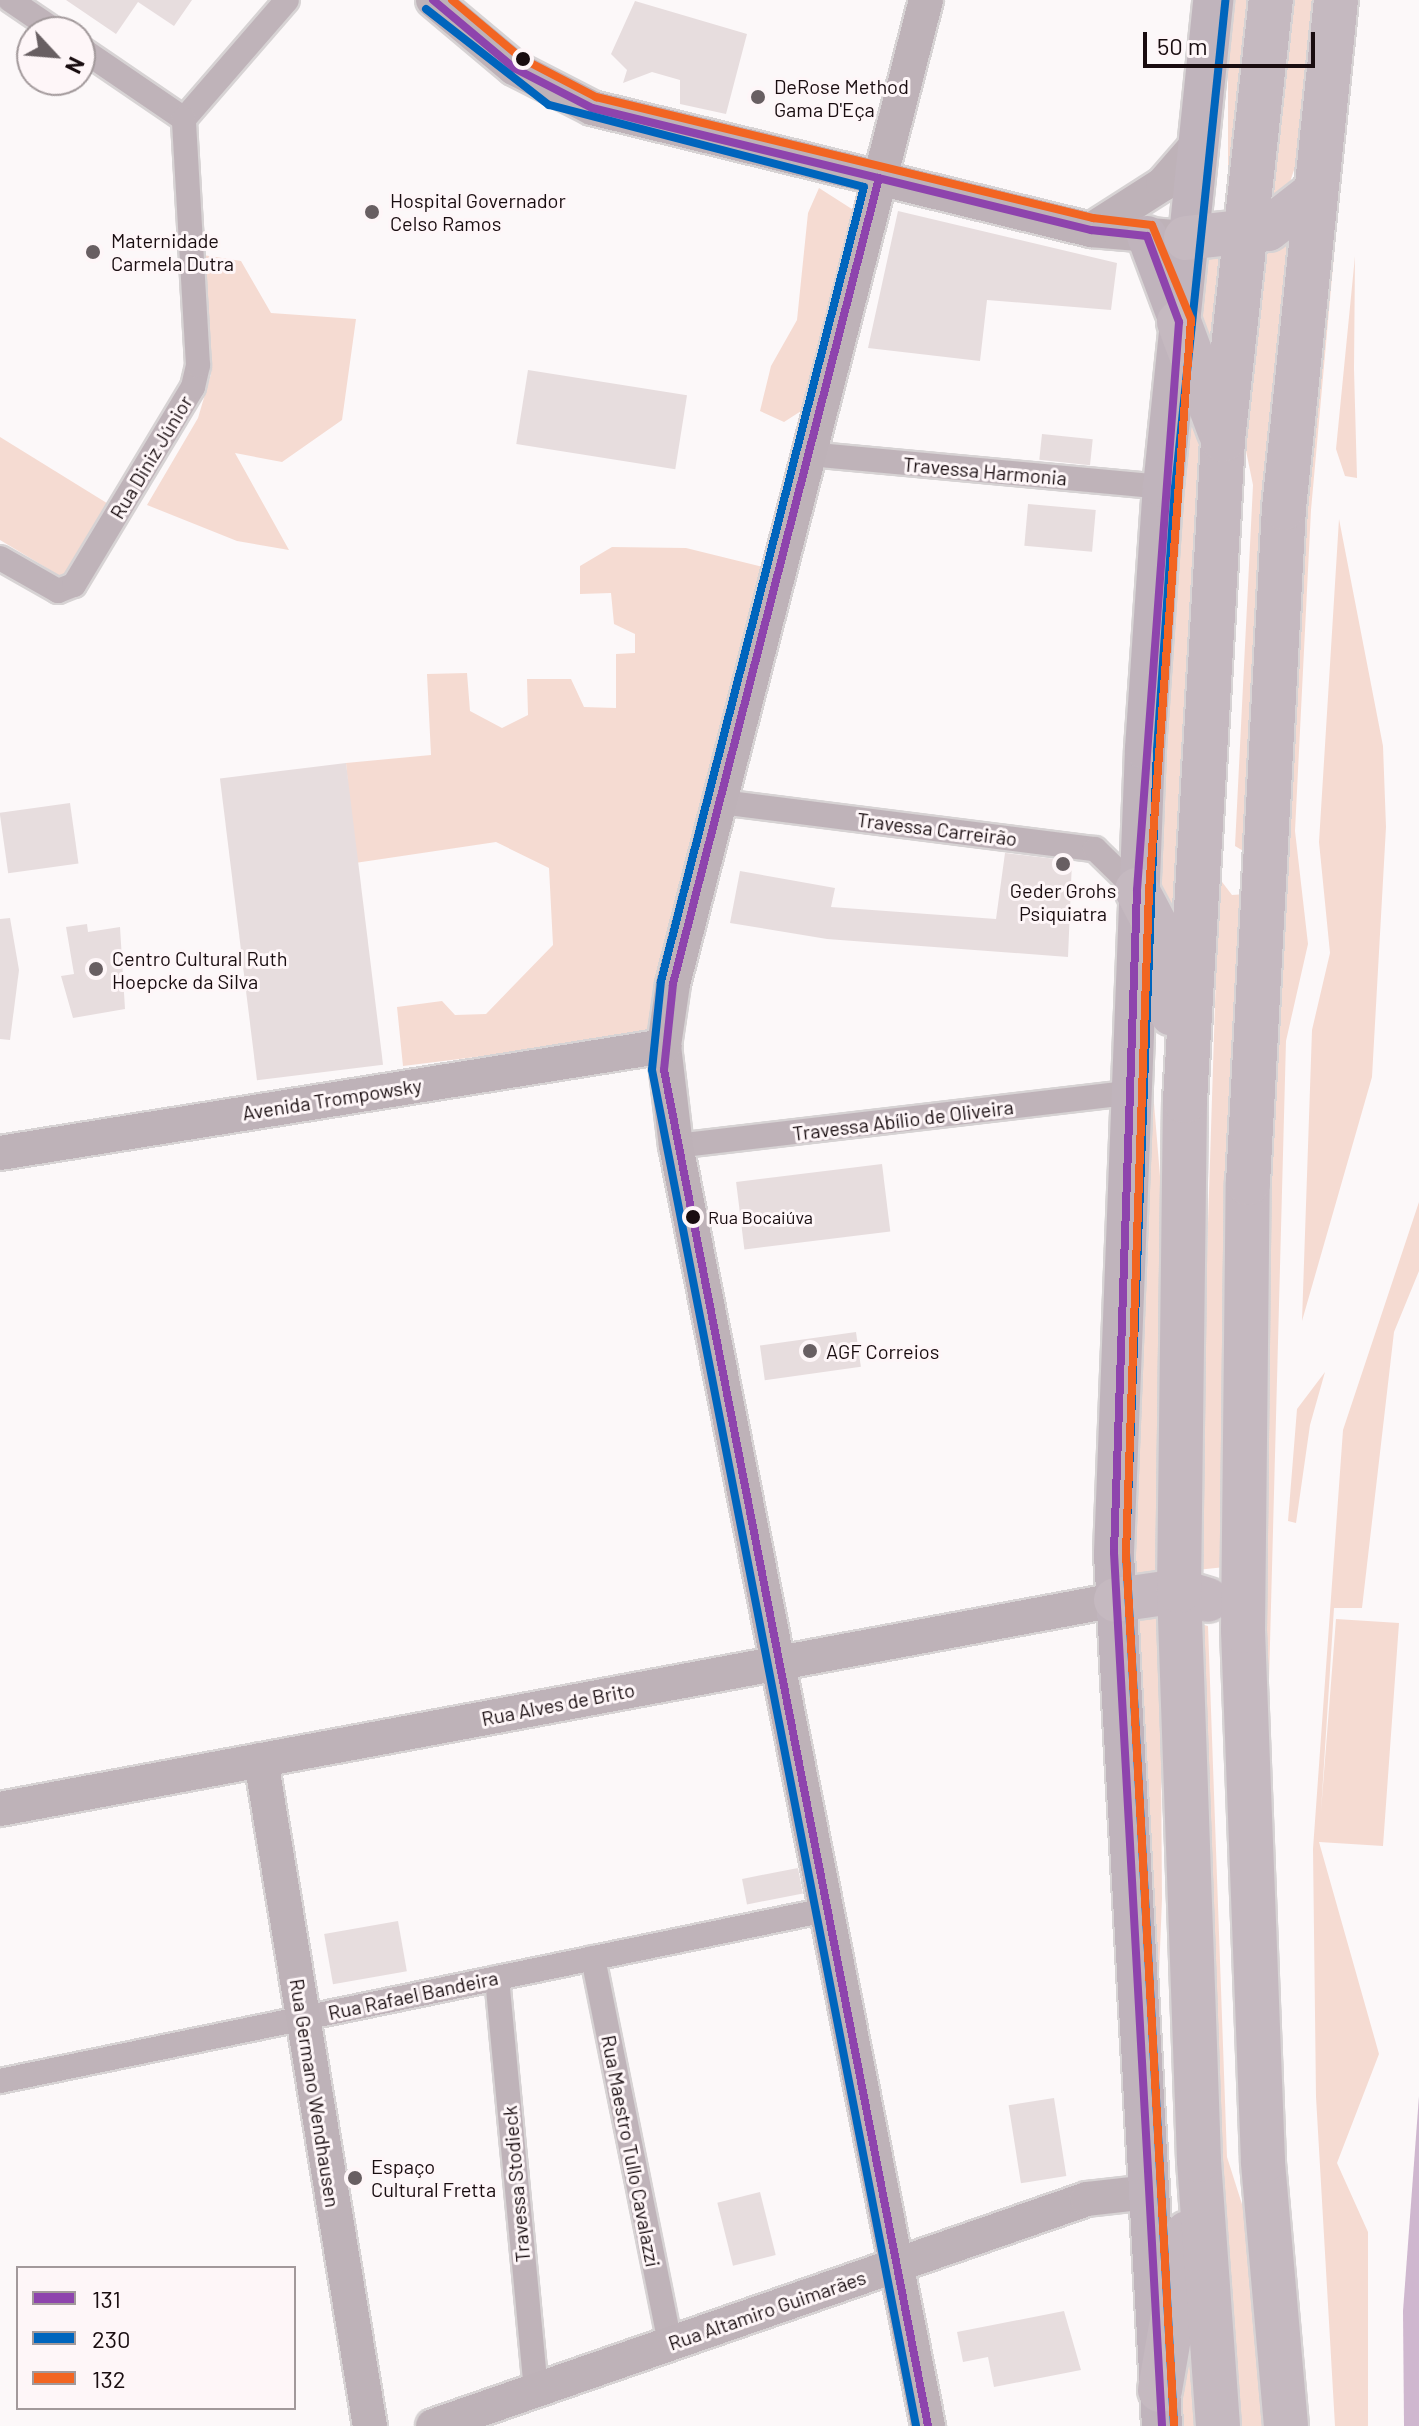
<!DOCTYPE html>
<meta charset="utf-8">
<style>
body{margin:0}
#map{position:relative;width:1419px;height:2426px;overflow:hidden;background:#fcf8f9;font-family:Barlow,sans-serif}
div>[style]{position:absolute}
.green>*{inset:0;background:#f5dbd2;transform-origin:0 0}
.water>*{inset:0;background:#cfb7cf}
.building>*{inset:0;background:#e7ddde;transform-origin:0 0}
.roads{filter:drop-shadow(2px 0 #d7d3d4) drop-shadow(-2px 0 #d7d3d4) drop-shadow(0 2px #d7d3d4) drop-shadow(0 -2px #d7d3d4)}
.street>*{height:24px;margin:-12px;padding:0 12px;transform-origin:12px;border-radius:12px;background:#bfb3b9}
.secondary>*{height:34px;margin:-17px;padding:0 17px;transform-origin:17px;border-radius:17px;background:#beb2b8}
.primary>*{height:40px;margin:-20px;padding:0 20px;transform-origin:20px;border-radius:20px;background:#c0b4bc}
.highway>*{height:44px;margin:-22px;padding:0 22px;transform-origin:22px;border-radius:22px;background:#c5b9c0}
.bus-1>*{height:8px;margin:-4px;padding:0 4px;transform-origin:4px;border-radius:4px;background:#8e44ad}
.bus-2>*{height:8px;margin:-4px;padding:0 4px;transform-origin:4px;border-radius:4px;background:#0065bd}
.bus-3>*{height:8px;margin:-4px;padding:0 4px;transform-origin:4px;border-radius:4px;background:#f26522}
.dots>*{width:22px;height:22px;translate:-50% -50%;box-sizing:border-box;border:4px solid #fef6f8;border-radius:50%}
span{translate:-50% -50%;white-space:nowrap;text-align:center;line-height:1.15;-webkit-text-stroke:6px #fef6f8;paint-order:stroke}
.bus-label{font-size:18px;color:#190d10}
.left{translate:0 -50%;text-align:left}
.poi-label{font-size:20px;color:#190d10}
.street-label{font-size:20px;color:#190d10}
.legend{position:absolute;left:16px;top:2266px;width:280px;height:144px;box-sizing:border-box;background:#fef6f8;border:2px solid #a2999b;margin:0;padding:10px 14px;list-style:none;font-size:24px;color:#190d10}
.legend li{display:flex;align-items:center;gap:16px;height:40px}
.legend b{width:40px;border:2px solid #a2999b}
.north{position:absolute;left:16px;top:16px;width:80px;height:80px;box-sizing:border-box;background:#fef6f8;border:2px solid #a2999b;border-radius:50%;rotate:116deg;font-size:22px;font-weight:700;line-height:32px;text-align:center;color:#190d10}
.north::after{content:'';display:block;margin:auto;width:28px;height:36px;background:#685f62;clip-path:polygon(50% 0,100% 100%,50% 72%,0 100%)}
.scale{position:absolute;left:1143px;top:32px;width:172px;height:36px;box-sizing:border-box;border:4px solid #190d10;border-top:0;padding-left:10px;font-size:24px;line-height:28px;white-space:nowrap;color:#190d10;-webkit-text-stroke:6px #fef6f8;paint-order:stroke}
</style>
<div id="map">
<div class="green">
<div style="left:1228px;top:0;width:27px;height:232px"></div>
<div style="clip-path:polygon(1288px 0,1318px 0,1300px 152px,1286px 194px,1264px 208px)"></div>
<div style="clip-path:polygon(1332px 131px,1338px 211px,1311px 510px,1295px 831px,1308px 944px,1286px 1041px,1268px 1719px,1256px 1785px,1273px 967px)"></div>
<div style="clip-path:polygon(819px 188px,855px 211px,812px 404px,784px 422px,760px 411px,771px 366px,797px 320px,808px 213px)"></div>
<div style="clip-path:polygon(1289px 241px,1250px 855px,1235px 846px,1253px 485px,1244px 441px,1260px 249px)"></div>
<div style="clip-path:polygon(203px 255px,241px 261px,271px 313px,356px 319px,342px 420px,282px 462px,235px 453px,289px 550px,237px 541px,147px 505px,198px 418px,211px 374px)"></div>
<div style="clip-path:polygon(1225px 256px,1215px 359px,1195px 297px,1199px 260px)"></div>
<div style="clip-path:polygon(1355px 256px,1354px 369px,1357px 478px,1345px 476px,1336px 449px)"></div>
<div style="clip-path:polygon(1187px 374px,1208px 446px,1179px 958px,1151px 887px)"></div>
<div style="clip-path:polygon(0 437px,110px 505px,65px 579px,0 540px)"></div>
<div style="clip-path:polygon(1339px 519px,1383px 746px,1386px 827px,1372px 1077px,1302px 1321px,1312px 1030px,1330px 953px,1319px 842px)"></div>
<div style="clip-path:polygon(612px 547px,686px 548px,767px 568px,651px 1035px,403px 1066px,397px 1007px,442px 1001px,455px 1015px,486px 1014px,553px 945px,549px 868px,496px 842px,355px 863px,346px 763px,431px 755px,427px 674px,467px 673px,470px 711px,502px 728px,528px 715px,527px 679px,571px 679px,584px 707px,616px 708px,616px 654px,635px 653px,635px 634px,614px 624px,611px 593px,580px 594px,580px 566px)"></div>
<div style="clip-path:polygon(1219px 878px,1232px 895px,1246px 894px,1225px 1567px,1197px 1570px)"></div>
<div style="clip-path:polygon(1146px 1006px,1165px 1237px,1161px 1579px,1133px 1581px)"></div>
<div style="clip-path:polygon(1419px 1202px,1419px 1271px,1394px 1332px,1362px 1608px,1334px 1608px,1321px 1811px,1336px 1619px,1399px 1623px,1383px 1846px,1319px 1842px,1379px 2054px,1337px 2163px,1368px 2232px,1368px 2426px,1335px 2426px,1316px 2097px,1313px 1849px,1343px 1430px)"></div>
<div style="clip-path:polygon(1325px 1372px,1310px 1425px,1296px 1523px,1288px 1521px,1297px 1409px)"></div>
<div style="clip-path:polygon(1160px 1615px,1162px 1899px,1156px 2049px,1133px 1619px)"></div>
<div style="clip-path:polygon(1197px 1623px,1208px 1626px,1227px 2157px,1254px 2242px,1267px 2426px,1239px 2426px,1217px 2155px)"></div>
<div style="clip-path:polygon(1188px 2255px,1200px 2426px,1178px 2426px)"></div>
</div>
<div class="water">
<div style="clip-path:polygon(1419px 2096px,1419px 2426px,1404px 2426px,1403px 2311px)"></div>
</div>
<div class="building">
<div style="clip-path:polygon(66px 0,192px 0,174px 26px,138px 2px,116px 34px)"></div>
<div style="clip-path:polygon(635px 1px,747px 34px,726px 114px,680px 104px,680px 80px,652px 72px,623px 83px,627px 70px,611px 54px)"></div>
<div style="clip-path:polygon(898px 211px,1117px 263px,1111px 310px,987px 300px,980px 361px,868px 348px)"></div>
<div style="left:528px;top:370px;width:161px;height:75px;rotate:9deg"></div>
<div style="left:1042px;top:434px;width:51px;height:26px;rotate:6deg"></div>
<div style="left:1028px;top:504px;width:68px;height:42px;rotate:5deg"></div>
<div style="left:346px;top:763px;width:304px;height:127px;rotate:83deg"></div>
<div style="left:70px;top:803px;width:61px;height:71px;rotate:82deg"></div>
<div style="clip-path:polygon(1005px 853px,1072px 861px,1068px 957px,827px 939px,730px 923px,740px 871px,835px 888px,831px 907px,996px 919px)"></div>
<div style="clip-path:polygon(10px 918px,19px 970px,10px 1040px,0 1039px,0 919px)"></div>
<div style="clip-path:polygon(87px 924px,88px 932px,120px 927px,125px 1009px,73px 1018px,61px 976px,74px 974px,66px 927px)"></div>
<div style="left:882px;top:1164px;width:68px;height:147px;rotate:83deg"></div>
<div style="left:856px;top:1332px;width:35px;height:97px;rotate:82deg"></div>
<div style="left:798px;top:1868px;width:26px;height:57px;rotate:79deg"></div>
<div style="left:398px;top:1921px;width:51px;height:75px;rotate:80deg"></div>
<div style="left:1054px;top:2098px;width:79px;height:46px;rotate:81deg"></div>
<div style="left:760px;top:2192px;width:65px;height:44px;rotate:76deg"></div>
<div style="clip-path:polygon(1064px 2311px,1081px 2370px,994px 2387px,988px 2357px,963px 2362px,957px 2332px)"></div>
</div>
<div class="roads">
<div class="street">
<div style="left:10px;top:0;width:57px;rotate:34.2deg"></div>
<div style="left:80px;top:48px;width:126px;rotate:34.3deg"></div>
<div style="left:184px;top:119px;width:157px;rotate:-49.1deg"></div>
<div style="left:808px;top:454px;width:357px;rotate:5.3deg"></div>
<div style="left:0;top:558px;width:67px;rotate:29.6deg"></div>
<div style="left:58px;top:591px;width:17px;rotate:-21deg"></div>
<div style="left:74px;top:585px;width:231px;rotate:-59deg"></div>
<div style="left:193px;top:387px;width:23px;rotate:-77deg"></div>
<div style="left:198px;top:365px;width:246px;rotate:-93.3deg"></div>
<div style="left:721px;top:802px;width:377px;rotate:7.2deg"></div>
<div style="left:1095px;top:849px;width:59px;rotate:44.3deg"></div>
<div style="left:676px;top:1146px;width:457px;rotate:-6.7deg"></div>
<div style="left:593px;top:1958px;width:393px;rotate:78.7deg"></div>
<div style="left:497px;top:1978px;width:413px;rotate:84.6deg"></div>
<div style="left:0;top:2081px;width:844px;rotate:-11.7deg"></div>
</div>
<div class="secondary">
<div style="left:433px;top:0;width:106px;rotate:40deg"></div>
<div style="left:514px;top:68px;width:88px;rotate:27.1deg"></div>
<div style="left:592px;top:108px;width:514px;rotate:13.74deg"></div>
<div style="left:1091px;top:230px;width:83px;rotate:4.8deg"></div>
<div style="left:926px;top:0;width:1016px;rotate:104.42deg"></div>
<div style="left:673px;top:984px;width:63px;rotate:98.3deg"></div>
<div style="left:664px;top:1046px;width:101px;rotate:83.2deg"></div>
<div style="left:676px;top:1146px;width:1305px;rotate:78.86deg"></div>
<div style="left:1091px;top:230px;width:85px;rotate:-32.6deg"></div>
<div style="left:1163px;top:184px;width:50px;rotate:-49deg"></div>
<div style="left:0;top:1153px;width:673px;rotate:-9.15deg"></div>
<div style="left:261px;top:1760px;width:675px;rotate:80.71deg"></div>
<div style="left:0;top:1809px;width:1135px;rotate:-10.61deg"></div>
<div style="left:433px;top:2426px;width:692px;rotate:-19.14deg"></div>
<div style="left:1087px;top:2199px;width:62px;rotate:-6.4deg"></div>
</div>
<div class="primary">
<div style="left:1147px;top:236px;width:80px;rotate:69.5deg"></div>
<div style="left:1162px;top:2426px;width:874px;rotate:-93.15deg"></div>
<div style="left:1114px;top:1553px;width:805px;rotate:-87.79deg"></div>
<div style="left:1145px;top:749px;width:263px;rotate:-86.1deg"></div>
<div style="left:1163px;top:487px;width:490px;rotate:-84.1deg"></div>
</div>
<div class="highway">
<div style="left:1186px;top:238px;width:82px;rotate:-6.3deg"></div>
<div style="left:1268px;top:229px;width:57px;rotate:-37.9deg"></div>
<div style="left:1179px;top:322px;width:117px;rotate:69.6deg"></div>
<div style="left:1137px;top:890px;width:41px;rotate:62.2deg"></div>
<div style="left:1156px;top:926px;width:89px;rotate:79.7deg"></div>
<div style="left:1116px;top:1600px;width:64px;rotate:-8.1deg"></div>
<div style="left:1179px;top:1591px;width:30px;rotate:17deg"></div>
<div style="left:1160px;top:2390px;width:159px;rotate:-80.2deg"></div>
<div style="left:1218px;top:2426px;width:267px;rotate:-94.1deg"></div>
<div style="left:1199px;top:2160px;width:569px;rotate:-92.01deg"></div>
<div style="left:1179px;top:1591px;width:490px;rotate:-89.3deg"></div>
<div style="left:1185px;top:1101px;width:662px;rotate:-86.71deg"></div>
<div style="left:1223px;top:440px;width:443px;rotate:-83.8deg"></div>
<div style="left:1286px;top:2426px;width:266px;rotate:-95deg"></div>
<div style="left:1263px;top:2161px;width:530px;rotate:-92.16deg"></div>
<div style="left:1243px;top:1631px;width:448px;rotate:-89.4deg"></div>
<div style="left:1248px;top:1183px;width:676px;rotate:-86.95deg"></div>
<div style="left:1284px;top:508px;width:511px;rotate:-84.16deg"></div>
</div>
</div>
<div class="bus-1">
<div style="left:433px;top:0;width:106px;rotate:40deg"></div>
<div style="left:514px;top:68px;width:88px;rotate:27.1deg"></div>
<div style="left:592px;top:108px;width:514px;rotate:13.74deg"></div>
<div style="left:1091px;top:230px;width:56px;rotate:6.1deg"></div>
<div style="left:1147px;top:236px;width:92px;rotate:69.6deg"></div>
<div style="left:1179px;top:322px;width:570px;rotate:94.23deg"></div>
<div style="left:1137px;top:890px;width:663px;rotate:91.99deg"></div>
<div style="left:1114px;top:1553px;width:874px;rotate:86.85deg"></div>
<div style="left:879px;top:178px;width:832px;rotate:104.34deg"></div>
<div style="left:673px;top:984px;width:86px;rotate:96deg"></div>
<div style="left:664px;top:1070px;width:1381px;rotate:78.98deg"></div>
</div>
<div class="bus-2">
<div style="left:426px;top:9px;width:156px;rotate:38deg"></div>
<div style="left:549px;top:105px;width:325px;rotate:14.6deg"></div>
<div style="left:864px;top:187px;width:820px;rotate:104.34deg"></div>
<div style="left:661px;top:981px;width:89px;rotate:95.8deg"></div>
<div style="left:652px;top:1070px;width:1381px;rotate:78.98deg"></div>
<div style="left:1174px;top:2425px;width:873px;rotate:-93.15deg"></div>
<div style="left:1126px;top:1553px;width:804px;rotate:-87.79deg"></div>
<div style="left:1157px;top:750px;width:263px;rotate:-86.1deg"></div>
<div style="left:1175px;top:488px;width:490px;rotate:-84.1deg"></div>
</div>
<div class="bus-3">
<div style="left:452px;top:0;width:90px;rotate:40deg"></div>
<div style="left:521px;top:58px;width:85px;rotate:27.5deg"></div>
<div style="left:596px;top:97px;width:512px;rotate:13.68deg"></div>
<div style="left:1093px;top:218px;width:59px;rotate:6.8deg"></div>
<div style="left:1152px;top:225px;width:102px;rotate:67.5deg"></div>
<div style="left:1191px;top:319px;width:574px;rotate:94.2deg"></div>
<div style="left:1149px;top:891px;width:662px;rotate:91.99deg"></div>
<div style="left:1126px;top:1553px;width:873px;rotate:86.85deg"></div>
</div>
<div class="dots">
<div style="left:523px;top:59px;background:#190d10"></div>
<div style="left:758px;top:97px;background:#685f62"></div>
<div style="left:372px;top:212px;background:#685f62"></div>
<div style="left:93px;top:252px;background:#685f62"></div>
<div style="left:1063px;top:864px;background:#685f62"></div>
<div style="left:96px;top:969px;background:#685f62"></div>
<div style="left:693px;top:1217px;background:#190d10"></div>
<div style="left:810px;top:1351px;background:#685f62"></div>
<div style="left:355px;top:2178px;background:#685f62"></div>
</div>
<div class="bus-label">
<span class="left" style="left:708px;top:1217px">Rua Bocaiúva</span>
</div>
<div class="poi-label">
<span class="left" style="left:774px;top:98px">DeRose Method<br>Gama D'Eça</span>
<span class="left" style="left:390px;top:212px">Hospital Governador<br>Celso Ramos</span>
<span class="left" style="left:111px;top:252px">Maternidade<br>Carmela Dutra</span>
<span style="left:1063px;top:902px">Geder Grohs<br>Psiquiatra</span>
<span class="left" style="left:112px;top:970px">Centro Cultural Ruth<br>Hoepcke da Silva</span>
<span class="left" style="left:826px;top:1351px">AGF Correios</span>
<span class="left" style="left:371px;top:2178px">Espaço<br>Cultural Fretta</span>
</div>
<div class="street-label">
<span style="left:151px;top:457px;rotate:-59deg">Rua Diniz Júnior</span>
<span style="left:985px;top:471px;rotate:5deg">Travessa Harmonia</span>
<span style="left:937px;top:829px;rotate:7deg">Travessa Carreirão</span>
<span style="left:332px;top:1099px;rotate:-9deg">Avenida Trompowsky</span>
<span style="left:903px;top:1120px;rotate:-7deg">Travessa Abílio de Oliveira</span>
<span style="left:558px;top:1704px;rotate:-11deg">Rua Alves de Brito</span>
<span style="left:413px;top:1995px;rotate:-12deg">Rua Rafael Bandeira</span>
<span style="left:315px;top:2093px;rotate:81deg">Rua Germano Wendhausen</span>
<span style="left:631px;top:2151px;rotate:79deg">Rua Maestro Tullo Cavalazzi</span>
<span style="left:516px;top:2184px;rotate:-95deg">Travessa Stodieck</span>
<span style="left:767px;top:2310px;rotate:-19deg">Rua Altamiro Guimarães</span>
</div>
<ul class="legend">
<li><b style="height:10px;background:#8e44ad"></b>131</li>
<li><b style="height:10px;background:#0065bd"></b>230</li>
<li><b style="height:10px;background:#f26522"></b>132</li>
</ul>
<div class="north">N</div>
<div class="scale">50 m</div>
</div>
